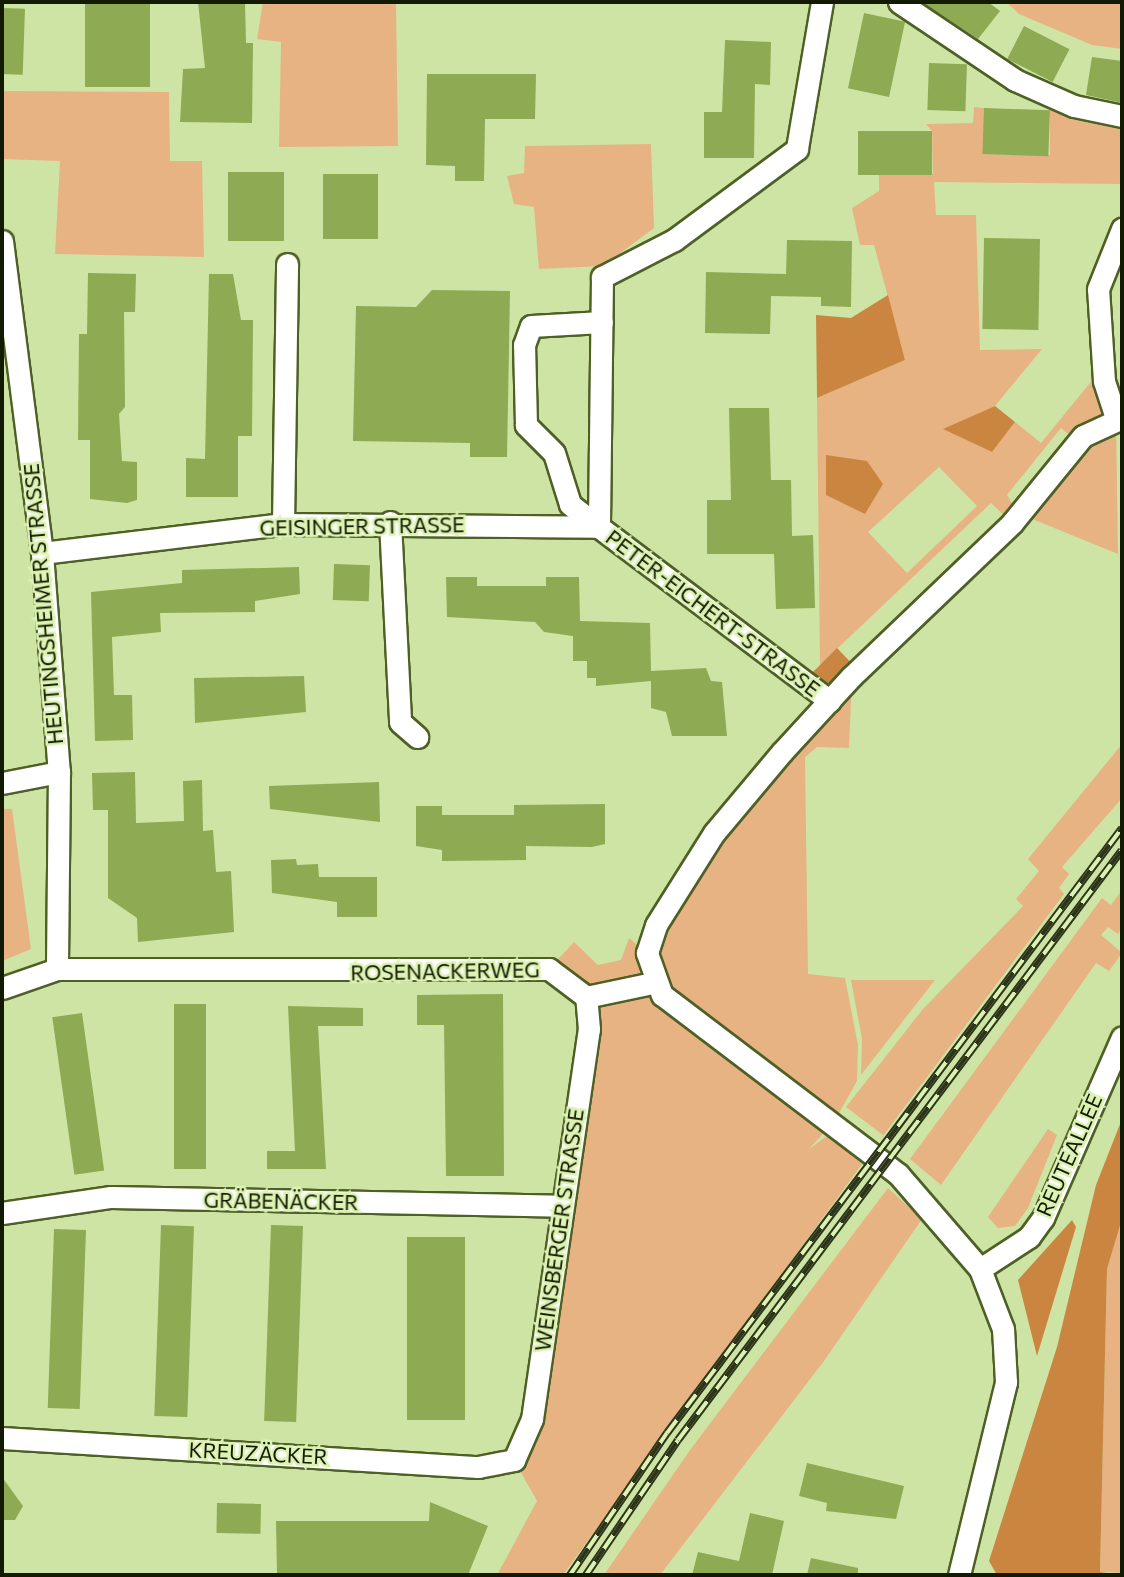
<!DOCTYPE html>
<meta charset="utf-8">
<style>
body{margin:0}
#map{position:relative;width:1124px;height:1577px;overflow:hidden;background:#cee4a5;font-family:Commissioner,sans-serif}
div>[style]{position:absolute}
.green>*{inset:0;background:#e7b383}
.forest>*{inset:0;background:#ca8640}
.building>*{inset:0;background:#8eaa52;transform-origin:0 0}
.roads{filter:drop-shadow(2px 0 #4e6025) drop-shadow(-2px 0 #4e6025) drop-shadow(0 2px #4e6025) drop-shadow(0 -2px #4e6025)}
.minor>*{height:21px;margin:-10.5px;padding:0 10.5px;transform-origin:10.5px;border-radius:10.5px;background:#fff}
.rail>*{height:8px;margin-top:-4px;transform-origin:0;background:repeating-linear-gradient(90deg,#dbf2b2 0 16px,#2c3519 0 32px);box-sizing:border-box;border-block:2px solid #2c3519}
span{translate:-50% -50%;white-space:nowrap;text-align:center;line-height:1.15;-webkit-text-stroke:5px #dbf2b2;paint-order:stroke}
.street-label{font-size:21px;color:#131a03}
.frame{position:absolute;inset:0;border:4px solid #131a03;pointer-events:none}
</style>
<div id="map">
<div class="green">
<div style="clip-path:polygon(263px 2px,396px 2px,398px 146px,279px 147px,281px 42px,257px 39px)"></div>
<div style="clip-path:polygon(1006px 2px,1122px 2px,1122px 49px,1092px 45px,1019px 14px)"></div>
<div style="clip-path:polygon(2px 91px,169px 92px,170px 161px,202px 161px,204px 257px,55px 254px,60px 161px,2px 159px)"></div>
<div style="clip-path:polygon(evenodd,1074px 106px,1122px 116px,1122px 184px,934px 182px,936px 215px,976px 215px,980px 350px,1042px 349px,995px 406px,944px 429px,992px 452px,1015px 422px,1041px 443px,1094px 378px,1116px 418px,1118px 554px,1020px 514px,1012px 523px,991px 503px,820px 665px,817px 398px,905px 360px,874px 245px,860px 245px,852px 208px,879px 191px,879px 175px,933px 174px,932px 131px,926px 124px,973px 123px,974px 107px,984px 108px,984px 154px,1050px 155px,1050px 108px,1074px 106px,1061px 428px,1078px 442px,1019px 514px,1007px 495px,1061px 428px,1074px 106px,939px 467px,977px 506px,907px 573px,868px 532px,939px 467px)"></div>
<div style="clip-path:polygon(651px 144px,654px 228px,603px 266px,539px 269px,534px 207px,514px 204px,507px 176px,524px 173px,525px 146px)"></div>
<div style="clip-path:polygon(852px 676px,849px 748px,817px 747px,805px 757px,808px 974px,845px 978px,858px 1045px,857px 1081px,834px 1122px,808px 1150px,828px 1135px,862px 1164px,563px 1575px,497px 1575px,537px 1501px,514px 1460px,532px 1419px,586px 997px,549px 969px,574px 942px,598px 965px,621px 960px,629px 938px,646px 952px,714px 833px)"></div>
<div style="clip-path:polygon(1122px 744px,1122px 798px,1062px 867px,1069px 874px,1059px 888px,1064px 894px,880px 1140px,883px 1135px,846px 1107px,923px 1009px,1023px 906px,1016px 899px,1039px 871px,1028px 859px)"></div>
<div style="clip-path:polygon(2px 809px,12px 809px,31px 949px,2px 961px)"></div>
<div style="clip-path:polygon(1122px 890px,1122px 927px,1118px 934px,1108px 927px,1101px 935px,1122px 953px,1109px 971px,1096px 963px,941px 1185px,910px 1159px,1102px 898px,1111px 905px)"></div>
<div style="clip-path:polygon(851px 980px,935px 980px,861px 1075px,862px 1039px)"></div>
<div style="clip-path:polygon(1048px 1129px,1057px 1135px,1028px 1208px,1015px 1226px,998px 1228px,988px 1217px)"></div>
<div style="clip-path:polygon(888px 1188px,922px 1219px,824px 1361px,660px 1575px,604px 1575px,690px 1450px)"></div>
<div style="clip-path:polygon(1122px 1219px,1122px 1573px,1100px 1572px,1107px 1269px)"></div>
</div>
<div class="forest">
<div style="clip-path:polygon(888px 295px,905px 360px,817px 398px,816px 315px,851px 318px)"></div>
<div style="clip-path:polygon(995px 406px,1015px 422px,992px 452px,943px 429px)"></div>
<div style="clip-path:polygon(826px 455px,867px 461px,883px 484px,865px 514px,826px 495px)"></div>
<div style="clip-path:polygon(837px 648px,858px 670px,830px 701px,803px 682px)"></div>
<div style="clip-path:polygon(1122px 1119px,1122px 1219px,1107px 1269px,1100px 1572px,1122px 1575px,997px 1575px,989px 1561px,1057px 1347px,1096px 1185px)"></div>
<div style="clip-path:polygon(1072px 1220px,1076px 1227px,1037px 1356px,1018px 1280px)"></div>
</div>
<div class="building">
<div style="left:85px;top:2px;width:65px;height:85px"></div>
<div style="clip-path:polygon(198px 2px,245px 2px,246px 43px,253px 43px,252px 123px,180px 122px,183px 69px,205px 68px)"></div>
<div style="clip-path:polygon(922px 2px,988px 2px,1000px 11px,978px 39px)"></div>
<div style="left:2px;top:8px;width:23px;height:66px;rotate:2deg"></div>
<div style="left:864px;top:13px;width:42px;height:77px;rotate:12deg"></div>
<div style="left:1024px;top:26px;width:51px;height:37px;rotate:27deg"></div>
<div style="clip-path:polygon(725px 40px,771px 42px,770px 85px,755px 84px,754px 158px,704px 158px,704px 112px,722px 112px)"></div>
<div style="clip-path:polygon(1092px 57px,1122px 61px,1122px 103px,1086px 95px)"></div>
<div style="left:929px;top:63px;width:38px;height:47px;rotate:2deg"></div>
<div style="clip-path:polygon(427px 74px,536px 74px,535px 119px,485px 119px,484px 181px,455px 181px,455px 166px,426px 165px)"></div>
<div style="left:984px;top:108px;width:66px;height:46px;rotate:2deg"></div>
<div style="left:858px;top:131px;width:74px;height:44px"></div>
<div style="left:284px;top:172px;width:69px;height:56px;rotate:90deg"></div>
<div style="left:323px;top:174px;width:55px;height:65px"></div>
<div style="left:984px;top:238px;width:56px;height:91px;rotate:1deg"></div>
<div style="clip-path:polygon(787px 240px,852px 241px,851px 307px,821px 306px,821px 297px,771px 296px,770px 334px,705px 333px,706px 272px,786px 274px)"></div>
<div style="clip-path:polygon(88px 273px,136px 274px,135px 312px,124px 312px,125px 407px,119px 414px,122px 461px,137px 462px,137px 500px,127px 503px,90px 499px,90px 440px,78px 440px,79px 334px,87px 334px)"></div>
<div style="clip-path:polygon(209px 274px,233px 274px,241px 320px,253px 320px,252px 436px,238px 436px,238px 497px,186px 497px,186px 458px,205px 459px)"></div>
<div style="clip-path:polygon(432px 290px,510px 291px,507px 457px,470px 457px,470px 443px,353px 441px,356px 306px,416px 307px)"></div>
<div style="clip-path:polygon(729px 408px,769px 408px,771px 480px,791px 480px,792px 536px,813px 535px,815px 608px,776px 609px,774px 554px,707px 554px,707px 500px,731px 500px)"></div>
<div style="left:334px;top:564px;width:36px;height:36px;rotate:2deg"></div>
<div style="clip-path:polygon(299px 567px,300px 594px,255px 601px,255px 612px,160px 613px,161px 632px,112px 637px,114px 695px,132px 695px,133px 740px,95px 741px,91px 592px,182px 583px,182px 570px)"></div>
<div style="clip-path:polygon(446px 577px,477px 577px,477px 586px,546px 586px,546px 577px,579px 577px,580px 621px,650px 623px,651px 671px,706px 668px,711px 681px,722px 682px,727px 736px,672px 736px,666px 712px,651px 708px,651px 681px,596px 686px,596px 678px,587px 678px,587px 661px,573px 661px,573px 636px,544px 632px,535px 622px,447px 617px)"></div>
<div style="clip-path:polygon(304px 676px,306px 712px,195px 723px,194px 678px)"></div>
<div style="clip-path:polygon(135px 772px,136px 823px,184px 821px,183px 781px,202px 780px,203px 831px,213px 830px,216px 872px,231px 871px,234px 932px,138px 942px,137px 918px,108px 898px,108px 810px,93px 810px,92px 773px)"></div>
<div style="clip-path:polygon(379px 782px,380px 822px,270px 809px,269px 786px)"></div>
<div style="clip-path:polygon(605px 804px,605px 844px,592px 847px,526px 846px,526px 860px,442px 861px,442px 850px,416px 846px,416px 806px,442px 806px,442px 815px,514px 815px,514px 805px)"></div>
<div style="clip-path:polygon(296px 859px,297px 865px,318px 864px,319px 877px,377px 877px,377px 917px,337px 917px,337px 902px,272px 893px,271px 860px)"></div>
<div style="clip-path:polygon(503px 994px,504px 1176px,446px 1176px,444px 1025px,417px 1025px,417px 995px)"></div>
<div style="left:174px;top:1004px;width:32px;height:165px"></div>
<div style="clip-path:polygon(288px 1006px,363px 1008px,363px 1026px,318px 1026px,326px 1169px,267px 1169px,267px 1151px,295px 1151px)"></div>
<div style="left:82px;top:1013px;width:159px;height:30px;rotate:82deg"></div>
<div style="left:161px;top:1225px;width:33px;height:191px;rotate:2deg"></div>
<div style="left:271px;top:1225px;width:32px;height:196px;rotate:2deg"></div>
<div style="left:54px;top:1229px;width:32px;height:179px;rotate:2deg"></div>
<div style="left:407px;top:1237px;width:58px;height:183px"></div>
<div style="clip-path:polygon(807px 1463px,904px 1486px,896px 1519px,826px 1511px,827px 1503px,799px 1496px)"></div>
<div style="clip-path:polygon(2px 1477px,23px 1506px,15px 1520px,2px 1520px)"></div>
<div style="clip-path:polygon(430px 1502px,488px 1526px,468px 1575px,277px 1575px,276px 1521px,429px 1521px)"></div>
<div style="left:217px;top:1503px;width:44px;height:30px;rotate:1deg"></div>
<div style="clip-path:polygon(750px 1513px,784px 1521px,772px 1575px,692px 1575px,698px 1552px,739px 1561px)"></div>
<div style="clip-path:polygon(811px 1558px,858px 1568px,858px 1575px,807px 1575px)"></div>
</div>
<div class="roads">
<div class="minor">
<div style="left:822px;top:2px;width:149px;rotate:99.7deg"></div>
<div style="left:797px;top:149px;width:153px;rotate:143.5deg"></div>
<div style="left:674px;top:240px;width:81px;rotate:152.8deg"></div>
<div style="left:602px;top:277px;width:250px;rotate:90.7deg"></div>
<div style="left:599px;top:527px;width:289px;rotate:37deg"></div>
<div style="left:899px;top:2px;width:140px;rotate:33.9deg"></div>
<div style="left:1015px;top:80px;width:64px;rotate:23.8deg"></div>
<div style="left:1074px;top:106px;width:49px;rotate:11.8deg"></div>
<div style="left:2px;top:241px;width:315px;rotate:82.7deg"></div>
<div style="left:42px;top:553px;width:220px;rotate:85.6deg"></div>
<div style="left:59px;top:772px;width:197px;rotate:90.6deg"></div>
<div style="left:1116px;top:418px;width:39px;rotate:-108deg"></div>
<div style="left:1104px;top:381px;width:92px;rotate:-93.7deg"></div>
<div style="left:1098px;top:289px;width:65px;rotate:-68.2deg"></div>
<div style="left:390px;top:522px;width:200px;rotate:87.1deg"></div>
<div style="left:400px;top:722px;width:23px;rotate:41deg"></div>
<div style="left:283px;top:524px;width:260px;rotate:-89.1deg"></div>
<div style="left:599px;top:527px;width:37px;rotate:-142deg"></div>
<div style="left:570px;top:504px;width:53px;rotate:-107.4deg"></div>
<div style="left:554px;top:453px;width:40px;rotate:-135deg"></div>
<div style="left:526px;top:425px;width:80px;rotate:-91.4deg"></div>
<div style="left:524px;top:345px;width:20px;rotate:-70deg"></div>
<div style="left:531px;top:326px;width:71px;rotate:-3.2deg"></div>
<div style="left:42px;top:553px;width:243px;rotate:-6.9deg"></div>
<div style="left:283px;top:524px;width:316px;rotate:0.5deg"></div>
<div style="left:2px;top:783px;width:58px;rotate:-10.9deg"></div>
<div style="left:2px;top:988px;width:58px;rotate:-19.1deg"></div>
<div style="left:57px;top:969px;width:492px"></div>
<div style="left:549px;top:969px;width:46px;rotate:37.1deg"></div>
<div style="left:586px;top:997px;width:68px;rotate:-11.8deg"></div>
<div style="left:2px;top:1213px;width:110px;rotate:-8.4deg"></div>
<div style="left:111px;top:1197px;width:451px;rotate:1.1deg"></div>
<div style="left:980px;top:1269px;width:59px;rotate:-33.1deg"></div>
<div style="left:1029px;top:1237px;width:24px;rotate:-54deg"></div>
<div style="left:1043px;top:1218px;width:197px;rotate:-66.4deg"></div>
<div style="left:2px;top:1438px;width:477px;rotate:3.5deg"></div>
<div style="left:478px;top:1467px;width:37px;rotate:-11deg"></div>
<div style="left:514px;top:1460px;width:45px;rotate:-66.3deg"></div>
<div style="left:532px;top:1419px;width:394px;rotate:-81.7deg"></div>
<div style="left:589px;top:1029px;width:32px;rotate:-95deg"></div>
<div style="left:959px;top:1575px;width:199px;rotate:-76.3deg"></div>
<div style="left:1006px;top:1382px;width:53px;rotate:-93.2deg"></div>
<div style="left:1003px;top:1329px;width:64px;rotate:-111deg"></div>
<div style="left:980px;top:1269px;width:125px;rotate:-130.8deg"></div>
<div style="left:898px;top:1174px;width:296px;rotate:-142.8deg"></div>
<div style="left:662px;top:995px;width:45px;rotate:-109.7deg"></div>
<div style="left:647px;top:953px;width:29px;rotate:-72deg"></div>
<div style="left:656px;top:925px;width:109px;rotate:-57.8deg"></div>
<div style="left:714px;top:833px;width:106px;rotate:-50deg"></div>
<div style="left:782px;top:752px;width:103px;rotate:-47.4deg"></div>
<div style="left:852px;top:676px;width:221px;rotate:-43.7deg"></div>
<div style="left:1012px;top:523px;width:112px;rotate:-50.8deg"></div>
<div style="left:1083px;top:436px;width:43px;rotate:-24.8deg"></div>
</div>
</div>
<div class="rail">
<div style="left:570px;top:1575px;width:172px;rotate:-55.7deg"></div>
<div style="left:667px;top:1433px;width:757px;rotate:-53.05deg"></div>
<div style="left:586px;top:1575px;width:163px;rotate:-55.7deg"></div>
<div style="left:678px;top:1440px;width:738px;rotate:-53.04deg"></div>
</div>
<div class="street-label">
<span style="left:362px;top:526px;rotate:-1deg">GEISINGER STRASSE</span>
<span style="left:43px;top:604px;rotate:-95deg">HEUTINGSHEIMER STRASSE</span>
<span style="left:713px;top:613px;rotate:37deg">PETER-EICHERT-STRASSE</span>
<span style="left:445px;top:971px;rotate:-1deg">ROSENACKERWEG</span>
<span style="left:1069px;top:1155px;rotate:-66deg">REUTEALLEE</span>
<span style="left:281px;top:1201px;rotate:1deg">GRÄBENÄCKER</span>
<span style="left:559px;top:1230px;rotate:-82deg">WEINSBERGER STRASSE</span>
<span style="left:258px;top:1453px;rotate:3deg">KREUZÄCKER</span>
</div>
<div class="frame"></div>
</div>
